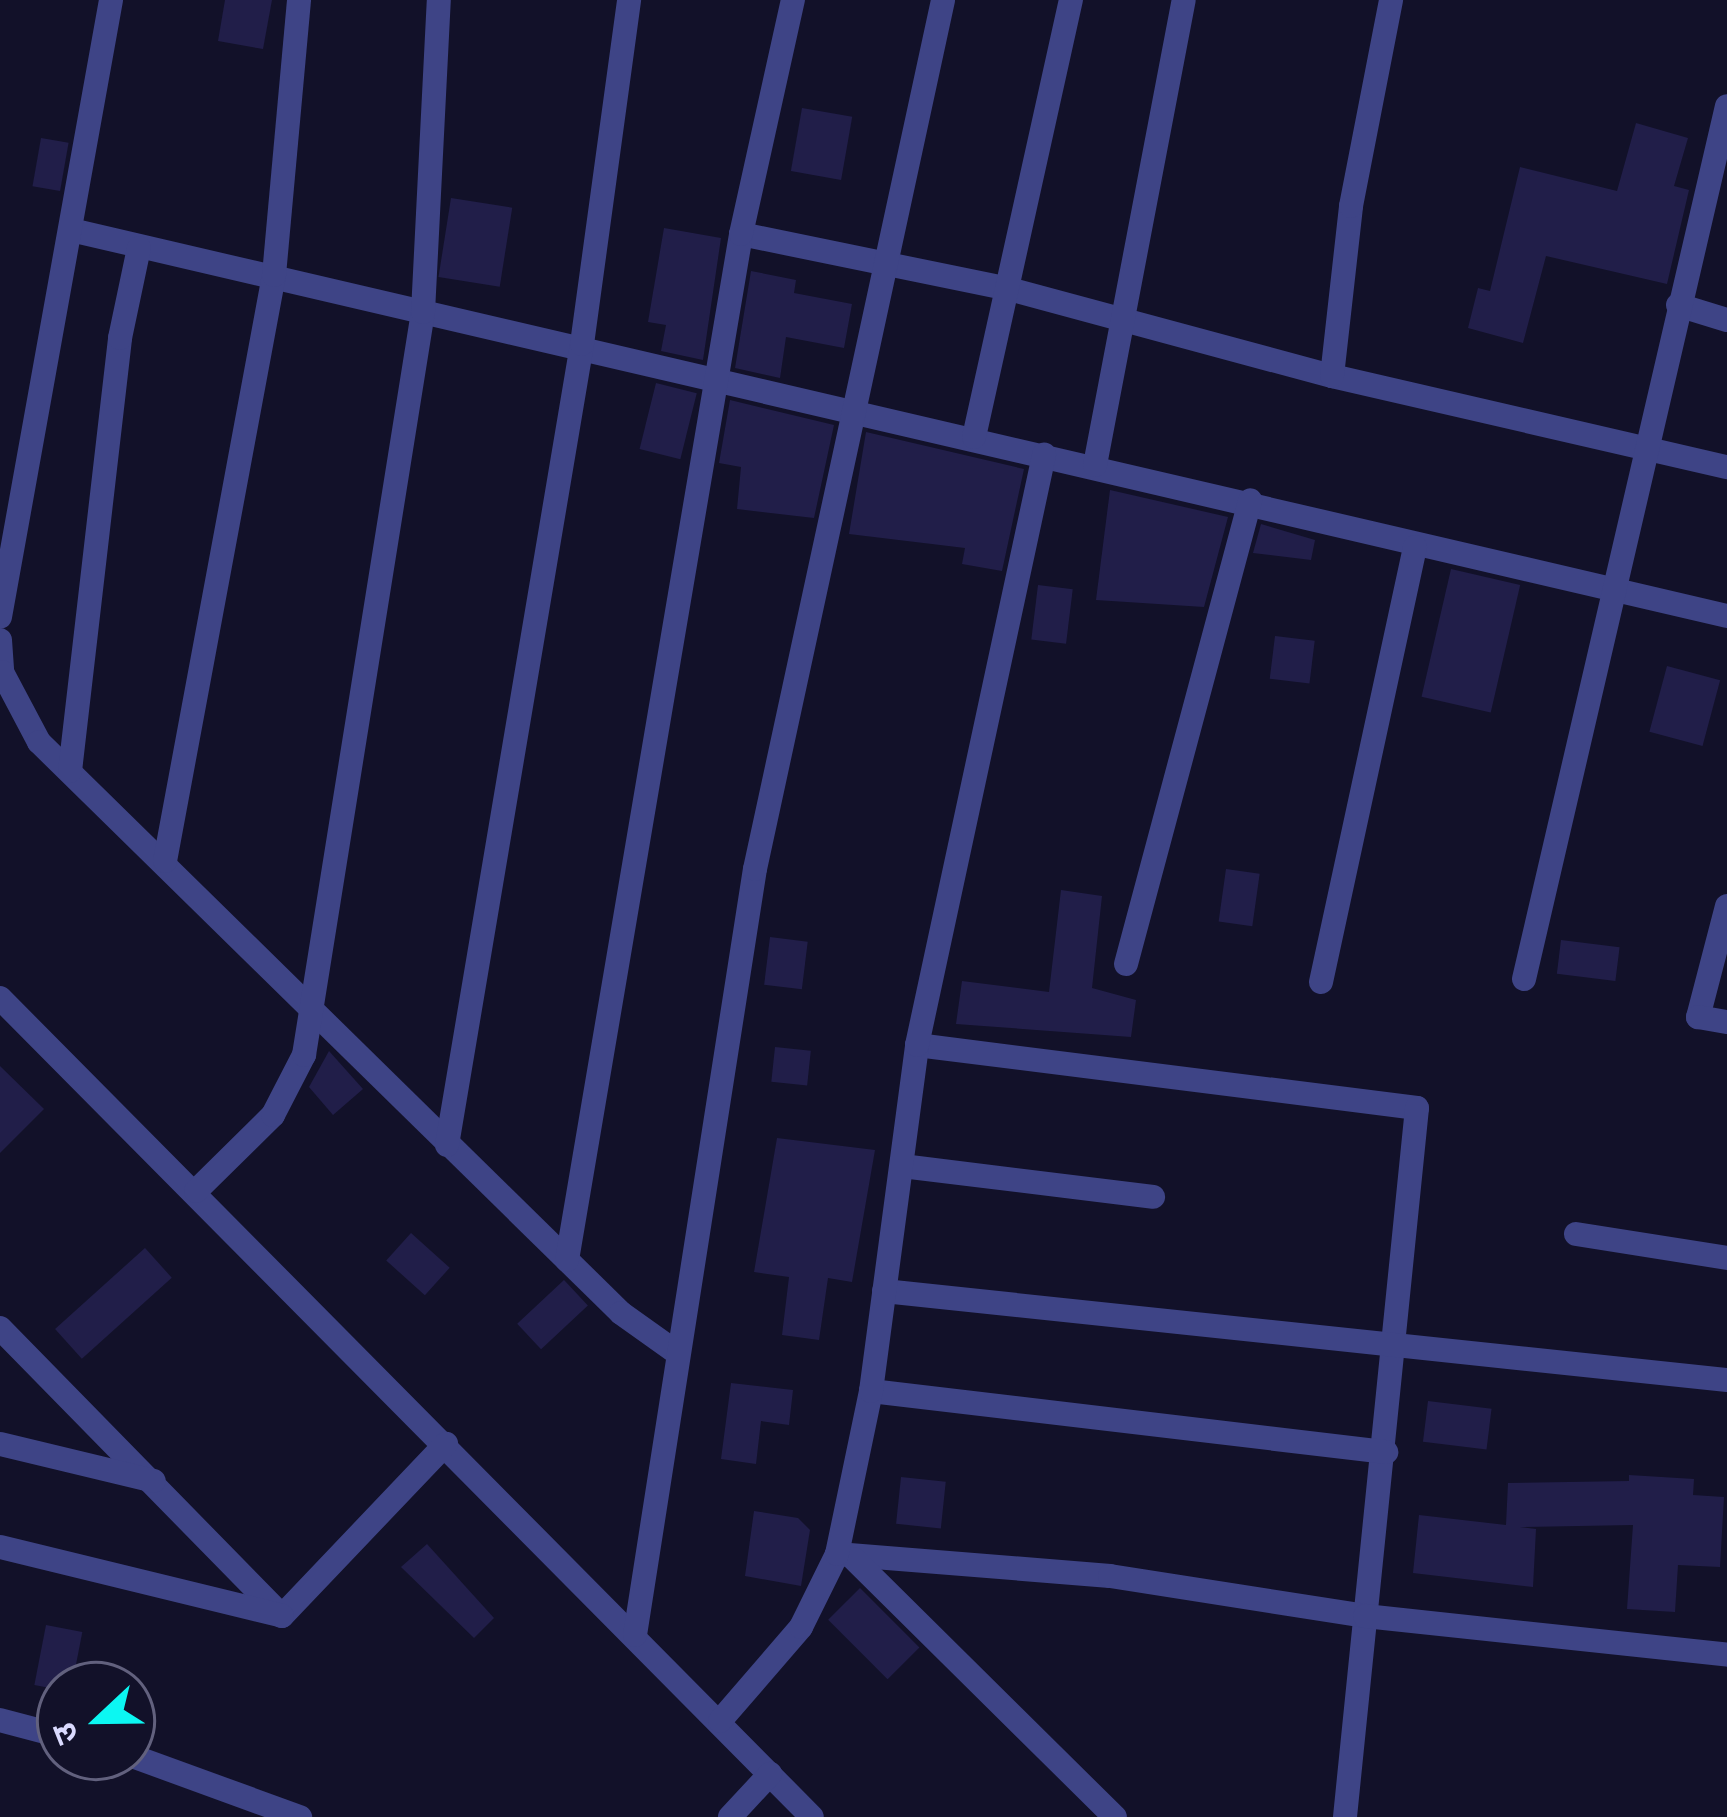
<!DOCTYPE html>
<meta charset="utf-8">
<style>
body{margin:0}
#map{position:relative;width:1727px;height:1817px;overflow:hidden;background:#121129;font-family:"DejaVu Sans","Noto Sans Devanagari",sans-serif}
div>[style]{position:absolute}
.building>*{inset:0;background:#211e49;transform-origin:0 0}
.minor>*{height:24px;margin:-12px;padding:0 12px;transform-origin:12px;border-radius:12px;background:#3e4486}
span{translate:-50% -50%;white-space:nowrap;text-align:center;line-height:1.15;-webkit-text-stroke:10px #121129;paint-order:stroke}
.north{position:absolute;left:36px;top:1661px;width:120px;height:120px;box-sizing:border-box;background:#121129;border:3px solid #62617e;border-radius:50%;rotate:248deg;font-size:33px;font-weight:700;line-height:48px;text-align:center;color:#dadafe}
.north::after{content:'';display:block;margin:auto;width:42px;height:54px;background:#0cf7f2;clip-path:polygon(50% 0,100% 100%,50% 72%,0 100%)}
</style>
<div id="map">
<div class="building">
<div style="clip-path:polygon(225px 0,272px 0,263px 49px,218px 41px)"></div>
<div style="left:802px;top:108px;width:51px;height:64px;rotate:10deg"></div>
<div style="clip-path:polygon(1636px 123px,1688px 138px,1674px 186px,1689px 190px,1667px 284px,1546px 256px,1523px 343px,1468px 328px,1478px 288px,1490px 291px,1520px 167px,1617px 191px)"></div>
<div style="left:41px;top:138px;width:28px;height:49px;rotate:10deg"></div>
<div style="left:451px;top:198px;width:62px;height:80px;rotate:9deg"></div>
<div style="clip-path:polygon(664px 228px,721px 238px,703px 360px,661px 351px,666px 325px,648px 322px)"></div>
<div style="clip-path:polygon(751px 271px,796px 280px,794px 293px,852px 304px,844px 348px,786px 337px,780px 378px,735px 368px)"></div>
<div style="left:656px;top:383px;width:42px;height:68px;rotate:14deg"></div>
<div style="clip-path:polygon(730px 400px,834px 425px,814px 518px,737px 509px,741px 467px,719px 463px)"></div>
<div style="clip-path:polygon(866px 432px,1024px 469px,1002px 571px,962px 564px,965px 548px,849px 534px)"></div>
<div style="clip-path:polygon(1110px 490px,1228px 517px,1204px 607px,1096px 600px)"></div>
<div style="clip-path:polygon(1261px 524px,1315px 540px,1311px 560px,1253px 553px)"></div>
<div style="left:1451px;top:569px;width:71px;height:131px;rotate:13deg"></div>
<div style="left:1038px;top:585px;width:35px;height:55px;rotate:7deg"></div>
<div style="left:1275px;top:636px;width:40px;height:43px;rotate:7deg"></div>
<div style="left:1667px;top:666px;width:55px;height:68px;rotate:15deg"></div>
<div style="left:1226px;top:869px;width:34px;height:53px;rotate:8deg"></div>
<div style="clip-path:polygon(1061px 890px,1102px 896px,1092px 988px,1136px 1000px,1131px 1037px,956px 1024px,962px 981px,1049px 992px)"></div>
<div style="left:770px;top:937px;width:38px;height:48px;rotate:7deg"></div>
<div style="left:1561px;top:940px;width:59px;height:34px;rotate:7deg"></div>
<div style="left:775px;top:1047px;width:36px;height:35px;rotate:6deg"></div>
<div style="clip-path:polygon(329px 1051px,363px 1089px,333px 1115px,309px 1087px)"></div>
<div style="clip-path:polygon(0 1066px,44px 1109px,0 1153px)"></div>
<div style="clip-path:polygon(777px 1138px,875px 1150px,852px 1282px,828px 1278px,819px 1340px,782px 1335px,789px 1277px,754px 1272px)"></div>
<div style="left:411px;top:1233px;width:52px;height:37px;rotate:42deg"></div>
<div style="left:145px;top:1248px;width:40px;height:121px;rotate:48deg"></div>
<div style="left:564px;top:1280px;width:35px;height:64px;rotate:47deg"></div>
<div style="clip-path:polygon(731px 1383px,793px 1390px,789px 1425px,761px 1421px,756px 1464px,721px 1459px)"></div>
<div style="left:1428px;top:1401px;width:64px;height:41px;rotate:7deg"></div>
<div style="clip-path:polygon(1629px 1475px,1694px 1479px,1693px 1495px,1724px 1497px,1720px 1567px,1678px 1565px,1675px 1612px,1627px 1609px,1633px 1525px,1520px 1527px,1536px 1529px,1533px 1587px,1413px 1573px,1419px 1515px,1506px 1525px,1508px 1483px,1629px 1481px)"></div>
<div style="left:901px;top:1477px;width:45px;height:47px;rotate:6deg"></div>
<div style="clip-path:polygon(754px 1511px,798px 1518px,810px 1530px,801px 1586px,745px 1576px)"></div>
<div style="clip-path:polygon(427px 1544px,494px 1618px,474px 1638px,401px 1567px)"></div>
<div style="left:860px;top:1588px;width:84px;height:45px;rotate:45deg"></div>
<div style="left:46px;top:1625px;width:37px;height:61px;rotate:11deg"></div>
</div>
<div class="minor">
<div style="left:71px;top:230px;width:1700px;rotate:13.12deg"></div>
<div style="left:741px;top:234px;width:274px;rotate:11.6deg"></div>
<div style="left:1009px;top:289px;width:335px;rotate:15.1deg"></div>
<div style="left:1332px;top:376px;width:405px;rotate:13deg"></div>
<div style="left:1678px;top:305px;width:51px;rotate:17deg"></div>
<div style="left:1332px;top:376px;width:171px;rotate:-83.6deg"></div>
<div style="left:1351px;top:206px;width:210px;rotate:-79deg"></div>
<div style="left:974px;top:437px;width:448px;rotate:-77.5deg"></div>
<div style="left:1095px;top:465px;width:473px;rotate:-79.2deg"></div>
<div style="left:0;top:617px;width:627px;rotate:-79.8deg"></div>
<div style="left:0;top:640px;width:32px;rotate:86deg"></div>
<div style="left:2px;top:672px;width:79px;rotate:62.1deg"></div>
<div style="left:39px;top:742px;width:815px;rotate:44.45deg"></div>
<div style="left:621px;top:1313px;width:69px;rotate:35.5deg"></div>
<div style="left:70px;top:771px;width:436px;rotate:-83.4deg"></div>
<div style="left:120px;top:338px;width:92px;rotate:-78.1deg"></div>
<div style="left:165px;top:861px;width:596px;rotate:-79.46deg"></div>
<div style="left:274px;top:275px;width:276px;rotate:-84.8deg"></div>
<div style="left:1727px;top:906px;width:115px;rotate:104.6deg"></div>
<div style="left:1698px;top:1017px;width:29px;rotate:10deg"></div>
<div style="left:1126px;top:964px;width:480px;rotate:-75deg"></div>
<div style="left:1524px;top:979px;width:896px;rotate:-76.91deg"></div>
<div style="left:1321px;top:982px;width:445px;rotate:-77.8deg"></div>
<div style="left:0;top:998px;width:1153px;rotate:45.25deg"></div>
<div style="left:917px;top:1045px;width:504px;rotate:7.18deg"></div>
<div style="left:1417px;top:1108px;width:713px;rotate:95.8deg"></div>
<div style="left:447px;top:1145px;width:812px;rotate:-80.43deg"></div>
<div style="left:582px;top:344px;width:347px;rotate:-82.2deg"></div>
<div style="left:902px;top:1166px;width:253px;rotate:7deg"></div>
<div style="left:196px;top:1191px;width:108px;rotate:-44.6deg"></div>
<div style="left:273px;top:1115px;width:68px;rotate:-62.7deg"></div>
<div style="left:304px;top:1055px;width:752px;rotate:-80.9deg"></div>
<div style="left:423px;top:312px;width:312px;rotate:-87.1deg"></div>
<div style="left:1576px;top:1234px;width:153px;rotate:9deg"></div>
<div style="left:567px;top:1260px;width:1041px;rotate:-80.37deg"></div>
<div style="left:741px;top:234px;width:240px;rotate:-77.5deg"></div>
<div style="left:884px;top:1291px;width:848px;rotate:6.03deg"></div>
<div style="left:0;top:1328px;width:403px;rotate:45.6deg"></div>
<div style="left:282px;top:1616px;width:238px;rotate:-46.4deg"></div>
<div style="left:871px;top:1391px;width:519px;rotate:6.76deg"></div>
<div style="left:0;top:1444px;width:158px;rotate:13.5deg"></div>
<div style="left:0;top:1547px;width:290px;rotate:13.7deg"></div>
<div style="left:837px;top:1554px;width:274px;rotate:4.6deg"></div>
<div style="left:1110px;top:1576px;width:258px;rotate:8.9deg"></div>
<div style="left:1365px;top:1616px;width:364px;rotate:6.1deg"></div>
<div style="left:854px;top:1559px;width:367px;rotate:44.7deg"></div>
<div style="left:635px;top:1635px;width:775px;rotate:-81.1deg"></div>
<div style="left:755px;top:869px;width:889px;rotate:-77.79deg"></div>
<div style="left:0;top:1720px;width:62px;rotate:14.9deg"></div>
<div style="left:720px;top:1721px;width:124px;rotate:-49.2deg"></div>
<div style="left:801px;top:1627px;width:81px;rotate:-63.7deg"></div>
<div style="left:837px;top:1554px;width:167px;rotate:-78.2deg"></div>
<div style="left:871px;top:1391px;width:349px;rotate:-82.4deg"></div>
<div style="left:917px;top:1045px;width:604px;rotate:-77.85deg"></div>
<div style="left:132px;top:1756px;width:179px;rotate:20deg"></div>
<div style="left:730px;top:1817px;width:59px;rotate:-47.1deg"></div>
</div>
<div class="north">उ</div>
</div>
